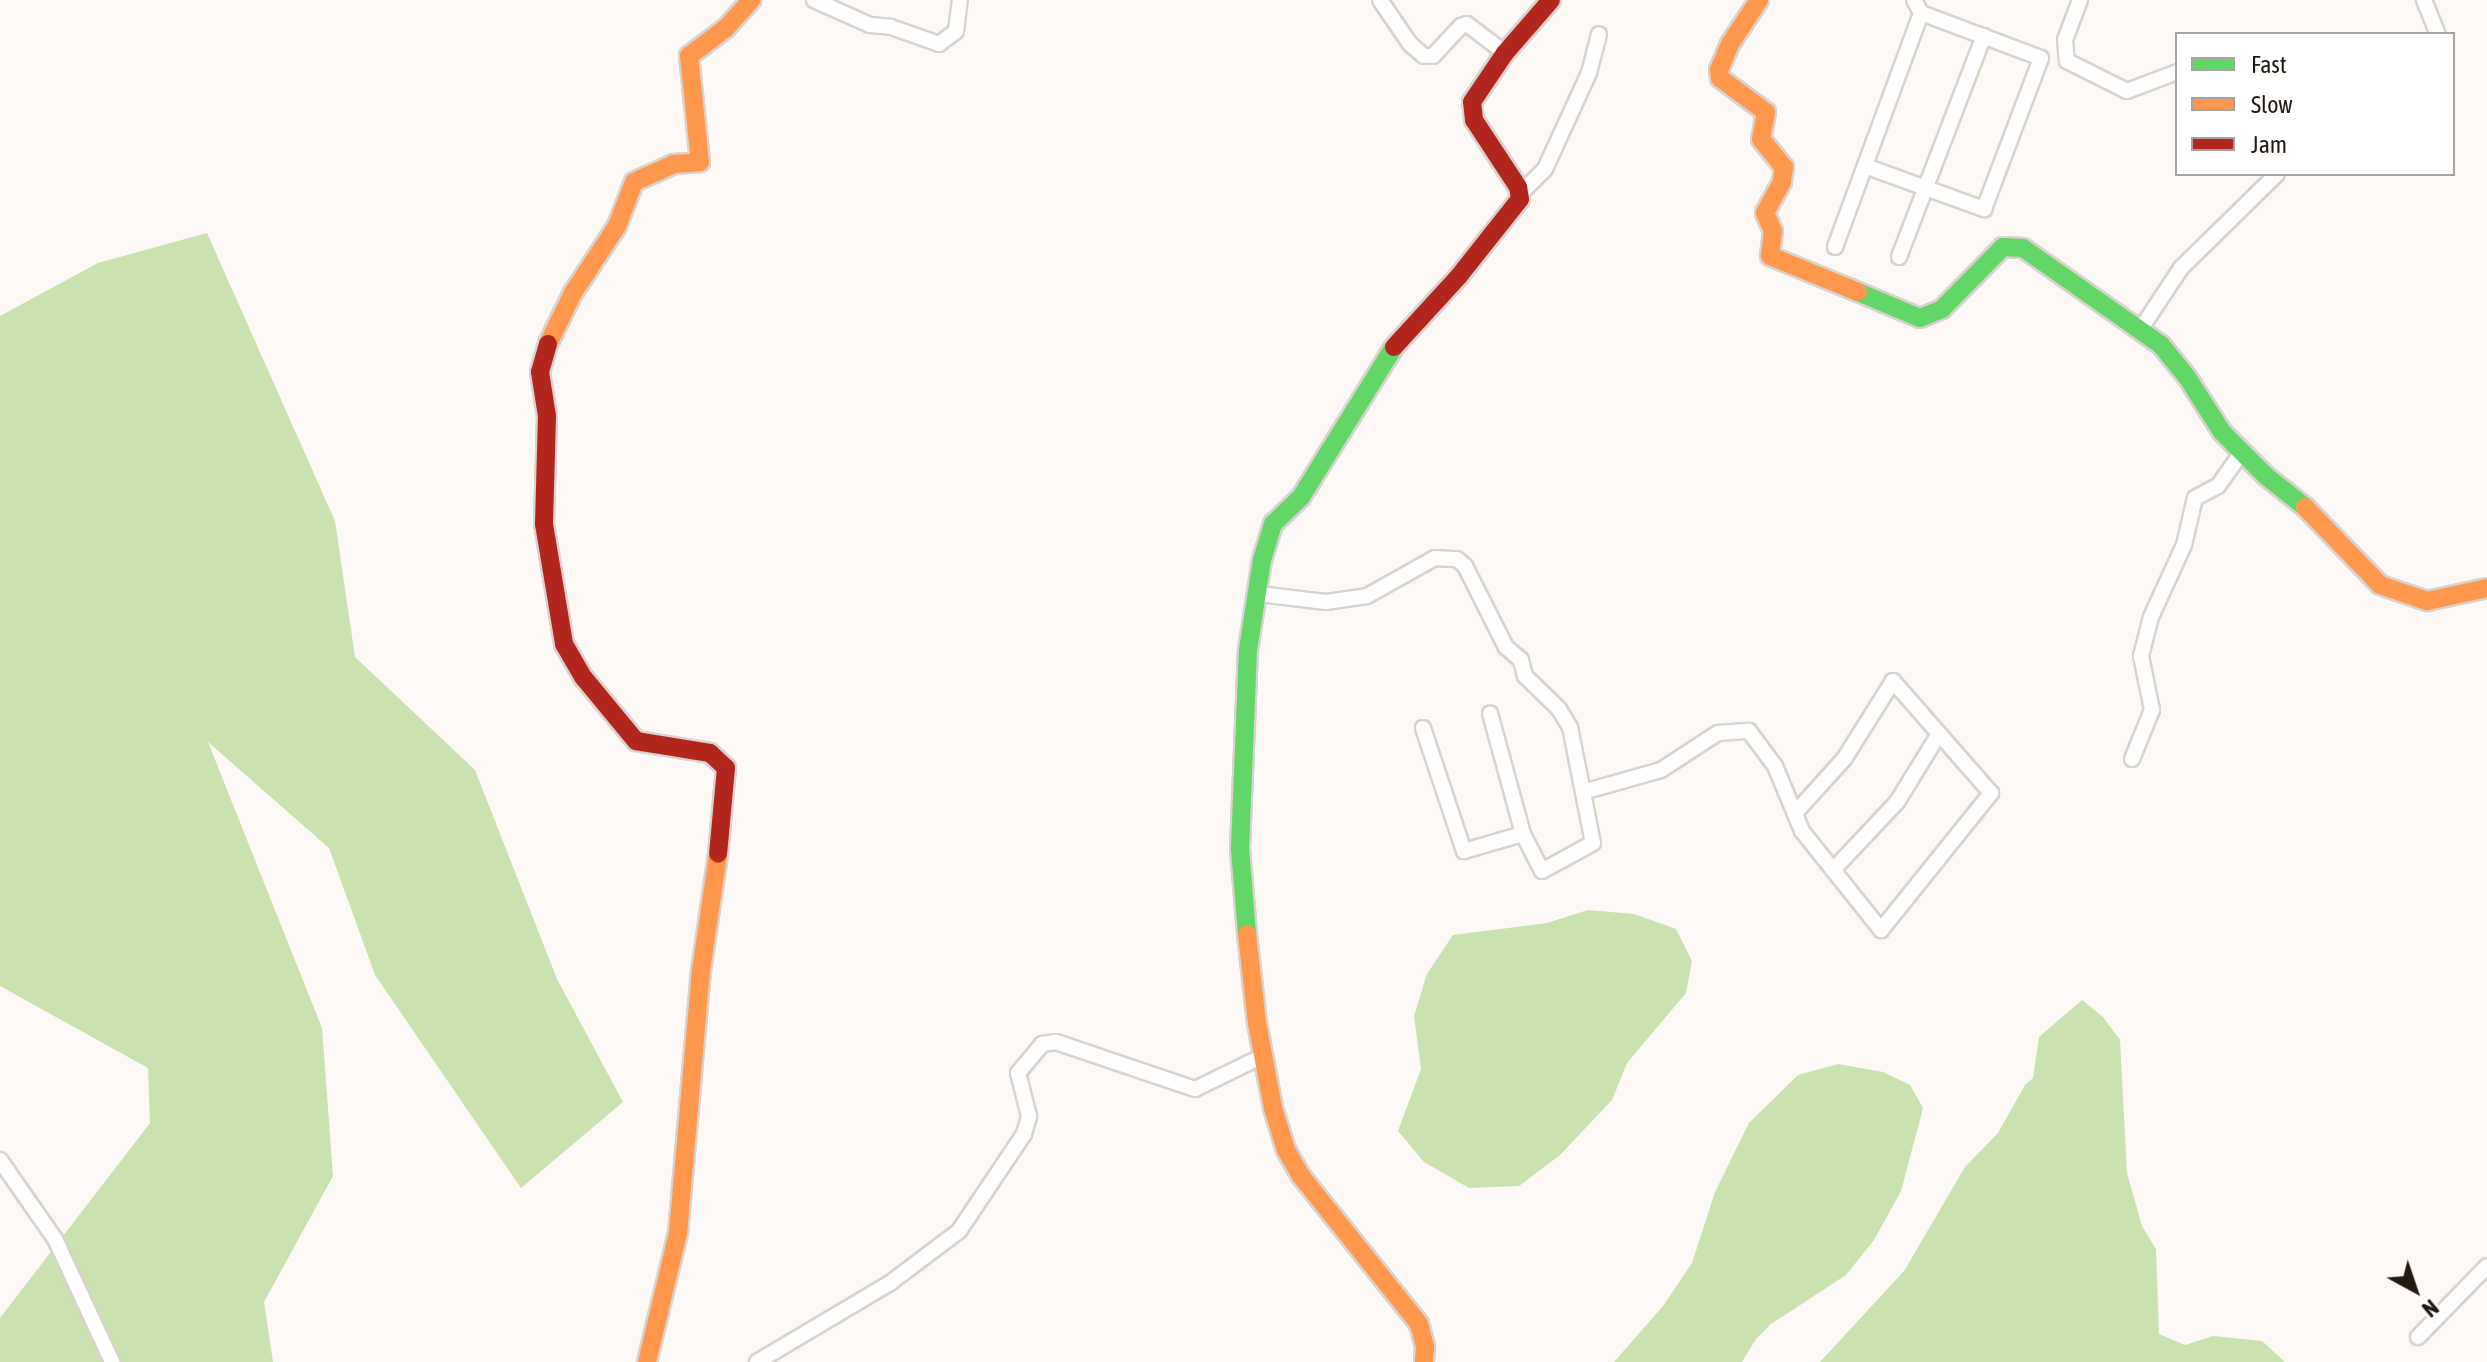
<!DOCTYPE html>
<style>
body{margin:0}
#map{position:relative;width:2487px;height:1362px;overflow:hidden;background:#fbf8f5;font-family:"Asap Condensed",sans-serif}
div>[style]{position:absolute}
.forest>*{inset:0;background:#cae1b0}
.roads{filter:drop-shadow(2px 0 #d9d3cd) drop-shadow(-2px 0 #d9d3cd) drop-shadow(0 2px #d9d3cd) drop-shadow(0 -2px #d9d3cd)}
.street>*{height:14px;margin:-7px;padding:0 7px;transform-origin:7px;border-radius:7px;background:#fefefe}
.fast>*{height:18px;margin:-9px;padding:0 9px;transform-origin:9px;border-radius:9px;background:#63d668}
.slow>*{height:18px;margin:-9px;padding:0 9px;transform-origin:9px;border-radius:9px;background:#ff974d}
.jam>*{height:18px;margin:-9px;padding:0 9px;transform-origin:9px;border-radius:9px;background:#b3261e}
span{translate:-50% -50%;white-space:nowrap;text-align:center;line-height:1.15;-webkit-text-stroke:6px #fff;paint-order:stroke}
.legend{position:absolute;left:2175px;top:32px;width:280px;height:144px;box-sizing:border-box;background:#fff;border:2px solid #a7a3a0;margin:0;padding:10px 14px;list-style:none;font-size:24px;color:#221a11}
.legend li{display:flex;align-items:center;gap:16px;height:40px}
.legend b{width:40px;border:2px solid #a7a3a0}
.north{position:absolute;left:2375px;top:1250px;width:80px;height:80px;-webkit-text-stroke:6px #fff;paint-order:stroke;rotate:140deg;font-size:22px;font-weight:700;line-height:32px;text-align:center;color:#221a11}
.north::after{content:'';display:block;margin:auto;width:28px;height:36px;background:#221a11;clip-path:polygon(50% 0,100% 100%,50% 72%,0 100%)}
</style>
<div id="map">
<div class="forest">
<div style="clip-path:polygon(207px 233px,335px 521px,355px 657px,475px 770px,557px 979px,623px 1102px,521px 1188px,375px 975px,329px 848px,208px 742px,322px 1028px,333px 1176px,264px 1302px,273px 1362px,0 1362px,0 1318px,150px 1123px,148px 1068px,0 986px,0 316px,98px 263px)"></div>
<div style="clip-path:polygon(1588px 910px,1634px 914px,1676px 929px,1692px 961px,1686px 993px,1627px 1063px,1612px 1100px,1560px 1155px,1519px 1186px,1469px 1188px,1424px 1162px,1398px 1131px,1421px 1069px,1414px 1016px,1427px 974px,1453px 935px,1547px 923px)"></div>
<div style="clip-path:polygon(2082px 1000px,2103px 1017px,2120px 1040px,2127px 1173px,2142px 1226px,2156px 1249px,2159px 1334px,2185px 1345px,2213px 1336px,2262px 1341px,2285px 1362px,1820px 1362px,1904px 1271px,1965px 1167px,1998px 1133px,2025px 1085px,2033px 1078px,2039px 1037px)"></div>
<div style="clip-path:polygon(1838px 1064px,1883px 1072px,1910px 1085px,1923px 1108px,1901px 1191px,1874px 1240px,1846px 1275px,1771px 1324px,1756px 1339px,1742px 1362px,1614px 1362px,1663px 1306px,1692px 1263px,1715px 1192px,1749px 1123px,1798px 1075px)"></div>
</div>
<div class="roads">
<div class="street">
<div style="left:814px;top:0;width:61px;rotate:24.1deg"></div>
<div style="left:870px;top:25px;width:21px;rotate:5deg"></div>
<div style="left:891px;top:27px;width:51px;rotate:19.5deg"></div>
<div style="left:939px;top:44px;width:21px;rotate:-37deg"></div>
<div style="left:956px;top:31px;width:31px;rotate:-83deg"></div>
<div style="left:1380px;top:0;width:53px;rotate:55.7deg"></div>
<div style="left:1410px;top:44px;width:18px;rotate:41deg"></div>
<div style="left:1424px;top:56px;width:9px"></div>
<div style="left:1433px;top:56px;width:41px;rotate:-47deg"></div>
<div style="left:1461px;top:26px;width:6px;rotate:-18deg"></div>
<div style="left:1467px;top:24px;width:48px;rotate:37.3deg"></div>
<div style="left:2080px;top:0;width:43px;rotate:110.6deg"></div>
<div style="left:2065px;top:40px;width:21px;rotate:85deg"></div>
<div style="left:2067px;top:61px;width:67px;rotate:26.6deg"></div>
<div style="left:2127px;top:91px;width:53px;rotate:-20.8deg"></div>
<div style="left:2424px;top:0;width:37px;rotate:68deg"></div>
<div style="left:1865px;top:166px;width:127px;rotate:19.9deg"></div>
<div style="left:1984px;top:209px;width:161px;rotate:-69.3deg"></div>
<div style="left:2041px;top:58px;width:128px;rotate:-159.4deg"></div>
<div style="left:1921px;top:13px;width:15px;rotate:-118deg"></div>
<div style="left:1520px;top:194px;width:35px;rotate:-45deg"></div>
<div style="left:1545px;top:169px;width:106px;rotate:-65.4deg"></div>
<div style="left:1589px;top:73px;width:40px;rotate:-75.6deg"></div>
<div style="left:1835px;top:247px;width:249px;rotate:-69.8deg"></div>
<div style="left:1899px;top:257px;width:237px;rotate:-69deg"></div>
<div style="left:2140px;top:330px;width:74px;rotate:-56.5deg"></div>
<div style="left:2181px;top:268px;width:134px;rotate:-44.4deg"></div>
<div style="left:1259px;top:594px;width:67px;rotate:6.8deg"></div>
<div style="left:1326px;top:602px;width:41px;rotate:-8.3deg"></div>
<div style="left:1367px;top:596px;width:78px;rotate:-29.2deg"></div>
<div style="left:1435px;top:558px;width:22px;rotate:3deg"></div>
<div style="left:1457px;top:559px;width:11px;rotate:41deg"></div>
<div style="left:1465px;top:566px;width:91px;rotate:63.2deg"></div>
<div style="left:1506px;top:647px;width:20px;rotate:41deg"></div>
<div style="left:1521px;top:660px;width:16px;rotate:76deg"></div>
<div style="left:1525px;top:676px;width:47px;rotate:44.1deg"></div>
<div style="left:1559px;top:709px;width:21px;rotate:59deg"></div>
<div style="left:1570px;top:727px;width:118px;rotate:78.8deg"></div>
<div style="left:1593px;top:843px;width:58px;rotate:151.2deg"></div>
<div style="left:1542px;top:871px;width:42px;rotate:-117.2deg"></div>
<div style="left:1523px;top:834px;width:125px;rotate:-105.3deg"></div>
<div style="left:1423px;top:728px;width:130px;rotate:71.6deg"></div>
<div style="left:1464px;top:851px;width:61px;rotate:-16.1deg"></div>
<div style="left:2132px;top:759px;width:53px;rotate:-67.8deg"></div>
<div style="left:2152px;top:710px;width:55px;rotate:-101.5deg"></div>
<div style="left:2141px;top:656px;width:40px;rotate:-75.6deg"></div>
<div style="left:2151px;top:617px;width:79px;rotate:-65.4deg"></div>
<div style="left:2184px;top:545px;width:48px;rotate:-76.8deg"></div>
<div style="left:2195px;top:498px;width:26px;rotate:-28deg"></div>
<div style="left:2218px;top:486px;width:42px;rotate:-54.8deg"></div>
<div style="left:1583px;top:792px;width:81px;rotate:-15.8deg"></div>
<div style="left:1661px;top:770px;width:68px;rotate:-33deg"></div>
<div style="left:1718px;top:733px;width:31px;rotate:-4deg"></div>
<div style="left:1749px;top:731px;width:44px;rotate:53.4deg"></div>
<div style="left:1775px;top:766px;width:70px;rotate:67.4deg"></div>
<div style="left:1802px;top:831px;width:127px;rotate:51.4deg"></div>
<div style="left:1881px;top:930px;width:176px;rotate:-51.2deg"></div>
<div style="left:1991px;top:793px;width:149px;rotate:-131.2deg"></div>
<div style="left:1893px;top:681px;width:92px;rotate:122.1deg"></div>
<div style="left:1844px;top:759px;width:73px;rotate:132.2deg"></div>
<div style="left:1833px;top:870px;width:93px;rotate:-46.7deg"></div>
<div style="left:1897px;top:802px;width:80px;rotate:-58.3deg"></div>
<div style="left:0;top:1160px;width:96px;rotate:55.2deg"></div>
<div style="left:55px;top:1239px;width:136px;rotate:65.1deg"></div>
<div style="left:2418px;top:1337px;width:99px;rotate:-45.8deg"></div>
<div style="left:757px;top:1362px;width:155px;rotate:-30.7deg"></div>
<div style="left:890px;top:1283px;width:86px;rotate:-37deg"></div>
<div style="left:959px;top:1231px;width:117px;rotate:-56.2deg"></div>
<div style="left:1024px;top:1134px;width:19px;rotate:-74deg"></div>
<div style="left:1029px;top:1116px;width:44px;rotate:-104.3deg"></div>
<div style="left:1018px;top:1073px;width:38px;rotate:-50deg"></div>
<div style="left:1042px;top:1044px;width:14px;rotate:-8deg"></div>
<div style="left:1056px;top:1042px;width:147px;rotate:18.7deg"></div>
<div style="left:1195px;top:1089px;width:76px;rotate:-25.9deg"></div>
</div>
<div class="fast">
<div style="left:1858px;top:292px;width:67px;rotate:22.8deg"></div>
<div style="left:1920px;top:318px;width:24px;rotate:-22deg"></div>
<div style="left:1942px;top:309px;width:87px;rotate:-45.5deg"></div>
<div style="left:2003px;top:247px;width:20px;rotate:3deg"></div>
<div style="left:2023px;top:248px;width:169px;rotate:35.1deg"></div>
<div style="left:2161px;top:345px;width:41px;rotate:50.9deg"></div>
<div style="left:2187px;top:377px;width:65px;rotate:57.5deg"></div>
<div style="left:2222px;top:432px;width:62px;rotate:45deg"></div>
<div style="left:2266px;top:476px;width:50px;rotate:38.5deg"></div>
<div style="left:1247px;top:934px;width:86px;rotate:-94.7deg"></div>
<div style="left:1240px;top:848px;width:198px;rotate:-87.7deg"></div>
<div style="left:1248px;top:650px;width:91px;rotate:-81.2deg"></div>
<div style="left:1262px;top:560px;width:38px;rotate:-73deg"></div>
<div style="left:1273px;top:524px;width:39px;rotate:-44deg"></div>
<div style="left:1301px;top:497px;width:176px;rotate:-58.2deg"></div>
</div>
<div class="slow">
<div style="left:1759px;top:0;width:53px;rotate:123.4deg"></div>
<div style="left:1730px;top:44px;width:28px;rotate:113deg"></div>
<div style="left:1719px;top:70px;width:8px;rotate:83deg"></div>
<div style="left:1720px;top:78px;width:57px;rotate:36.5deg"></div>
<div style="left:1766px;top:112px;width:27px;rotate:100deg"></div>
<div style="left:1761px;top:139px;width:36px;rotate:51deg"></div>
<div style="left:1784px;top:167px;width:15px;rotate:98deg"></div>
<div style="left:1782px;top:182px;width:35px;rotate:119deg"></div>
<div style="left:1765px;top:213px;width:20px;rotate:66deg"></div>
<div style="left:1773px;top:231px;width:25px;rotate:97deg"></div>
<div style="left:1770px;top:256px;width:95px;rotate:22.2deg"></div>
<div style="left:548px;top:344px;width:57px;rotate:-63.9deg"></div>
<div style="left:573px;top:293px;width:80px;rotate:-56.7deg"></div>
<div style="left:617px;top:226px;width:47px;rotate:-68.9deg"></div>
<div style="left:634px;top:182px;width:44px;rotate:-24.2deg"></div>
<div style="left:674px;top:164px;width:26px;rotate:-4deg"></div>
<div style="left:700px;top:162px;width:107px;rotate:-95.9deg"></div>
<div style="left:689px;top:56px;width:46px;rotate:-37.1deg"></div>
<div style="left:726px;top:28px;width:38px;rotate:-48deg"></div>
<div style="left:2305px;top:507px;width:108px;rotate:46.1deg"></div>
<div style="left:2380px;top:585px;width:50px;rotate:18.8deg"></div>
<div style="left:2427px;top:601px;width:61px;rotate:-12.2deg"></div>
<div style="left:1247px;top:934px;width:90px;rotate:83.6deg"></div>
<div style="left:1257px;top:1023px;width:86px;rotate:79.3deg"></div>
<div style="left:1273px;top:1108px;width:44px;rotate:72.8deg"></div>
<div style="left:1286px;top:1150px;width:30px;rotate:60deg"></div>
<div style="left:1301px;top:1176px;width:189px;rotate:51.4deg"></div>
<div style="left:1419px;top:1324px;width:24px;rotate:75deg"></div>
<div style="left:1425px;top:1347px;width:15px;rotate:94deg"></div>
<div style="left:647px;top:1362px;width:133px;rotate:-76.5deg"></div>
<div style="left:678px;top:1233px;width:263px;rotate:-85deg"></div>
<div style="left:701px;top:971px;width:118px;rotate:-81.7deg"></div>
</div>
<div class="jam">
<div style="left:548px;top:344px;width:29px;rotate:106deg"></div>
<div style="left:540px;top:372px;width:45px;rotate:81deg"></div>
<div style="left:547px;top:416px;width:108px;rotate:91.6deg"></div>
<div style="left:544px;top:524px;width:122px;rotate:80.5deg"></div>
<div style="left:564px;top:644px;width:39px;rotate:60deg"></div>
<div style="left:584px;top:678px;width:82px;rotate:50.5deg"></div>
<div style="left:636px;top:741px;width:75px;rotate:9.2deg"></div>
<div style="left:710px;top:753px;width:22px;rotate:43deg"></div>
<div style="left:726px;top:768px;width:86px;rotate:95.3deg"></div>
<div style="left:1394px;top:347px;width:96px;rotate:-47.5deg"></div>
<div style="left:1459px;top:276px;width:98px;rotate:-51.6deg"></div>
<div style="left:1520px;top:199px;width:12px;rotate:-99deg"></div>
<div style="left:1518px;top:187px;width:80px;rotate:-123.3deg"></div>
<div style="left:1474px;top:120px;width:18px;rotate:-96deg"></div>
<div style="left:1472px;top:102px;width:59px;rotate:-56deg"></div>
<div style="left:1505px;top:53px;width:70px;rotate:-49deg"></div>
</div>
</div>
<ul class="legend">
<li><b style="height:10px;background:#63d668"></b>Fast</li>
<li><b style="height:10px;background:#ff974d"></b>Slow</li>
<li><b style="height:10px;background:#b3261e"></b>Jam</li>
</ul>
<div class="north">N</div>
</div>
